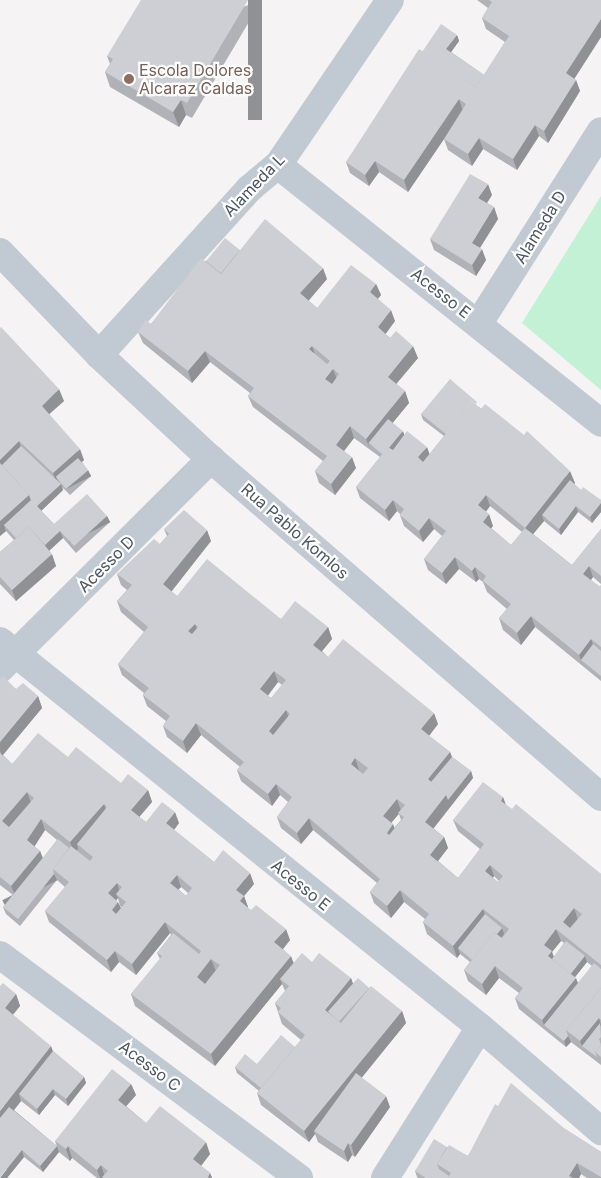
<!DOCTYPE html>
<style>
body{margin:0}
#map{position:relative;width:601px;height:1178px;overflow:hidden;background:#f5f3f3;font-family:Inter,sans-serif}
div>[style]{position:absolute}
.green>*{inset:0;background:#c3f1d5}
.minor>*{height:28px;margin:-14px;padding:0 14px;transform-origin:14px;border-radius:14px;background:#c1cad2}
.wall>*{inset:0;background:#b0b2b7}
.shaded-wall>*{inset:0;background:#909195;transform-origin:0 0}
.building>*{inset:0;background:#cdcfd5;transform-origin:0 0}
.dots>*{width:14px;height:14px;translate:-50% -50%;box-sizing:border-box;border:2px solid #fff;border-radius:50%}
span{translate:-50% -50%;white-space:nowrap;text-align:center;line-height:1.15;-webkit-text-stroke:4.5px #fff;paint-order:stroke}
.education-label{font-size:16px;color:#785e54}
.left{translate:0 -50%;text-align:left}
.street-label{font-size:16px;color:#4a5661}
</style>
<div id="map">
<div class="green">
<div style="clip-path:polygon(601px 196px,601px 390px,522px 323px)"></div>
</div>
<div class="minor">
<div style="left:278px;top:165px;width:413px;rotate:38.6deg"></div>
<div style="left:0;top:252px;width:143px;rotate:46.1deg"></div>
<div style="left:99px;top:355px;width:153px;rotate:42.9deg"></div>
<div style="left:211px;top:459px;width:516px;rotate:40.91deg"></div>
<div style="left:479px;top:323px;width:227px;rotate:-57.6deg"></div>
<div style="left:99px;top:355px;width:224px;rotate:-47.9deg"></div>
<div style="left:249px;top:189px;width:38px;rotate:-40deg"></div>
<div style="left:278px;top:165px;width:199px;rotate:-55.8deg"></div>
<div style="left:0;top:641px;width:616px;rotate:38.81deg"></div>
<div style="left:480px;top:1027px;width:160px;rotate:40.7deg"></div>
<div style="left:0;top:669px;width:298px;rotate:-44.9deg"></div>
<div style="left:0;top:955px;width:373px;rotate:36.7deg"></div>
<div style="left:385px;top:1178px;width:178px;rotate:-57.8deg"></div>
</div>
<div class="wall">
<div style="clip-path:polygon(262px 0,192px 118px,186px 115px,179px 127px,110px 87px,105px 72px,110px 64px,107px 56px)"></div>
<div style="clip-path:polygon(477px 0,601px 0,601px 37px,574px 79px,576px 80px,580px 91px,548px 143px,539px 136px,517px 170px,483px 149px,472px 166px,448px 150px,444px 139px,408px 192px,379px 172px,369px 186px,350px 173px,346px 162px,422px 52px,457px 35px,459px 41px,451px 52px,484px 75px,505px 42px,486px 29px,482px 18px,488px 8px)"></div>
<div style="clip-path:polygon(492px 195px,487px 203px,494px 207px,498px 219px,480px 248px,486px 260px,476px 276px,434px 250px,430px 239px)"></div>
<div style="clip-path:polygon(evenodd,240px 250px,327px 279px,308px 300px,317px 308px,376px 284px,381px 295px,378px 299px,395px 321px,385px 334px,418px 358px,396px 384px,405px 391px,409px 403px,392px 423px,404px 435px,429px 455px,444px 436px,423px 420px,421px 414px,479px 407px,575px 483px,574px 484px,581px 490px,601px 500px,601px 512px,592px 523px,578px 512px,561px 535px,544px 521px,533px 534px,572px 565px,601px 529px,601px 584px,593px 577px,591px 580px,600px 587px,601px 585px,601px 681px,535px 627px,521px 645px,503px 630px,499px 618px,507px 609px,487px 592px,483px 582px,479px 579px,476px 582px,459px 569px,446px 584px,428px 570px,424px 559px,442px 536px,434px 529px,423px 542px,404px 526px,400px 515px,400px 514px,397px 511px,389px 521px,360px 498px,356px 487px,380px 457px,354px 438px,344px 451px,356px 468px,335px 495px,319px 483px,315px 471px,323px 461px,253px 407px,248px 396px,250px 393px,210px 362px,192px 383px,143px 343px,138px 332px,151px 324px,205px 261px,240px 250px,490px 506px,522px 532px,511px 545px,491px 528px,493px 526px,486px 512px,490px 506px)"></div>
<div style="clip-path:polygon(0 328px,64px 401px,49px 414px,84px 460px,82px 462px,91px 476px,70px 495px,62px 487px,63px 490px,41px 511px,54px 524px,107px 516px,110px 522px,76px 553px,63px 538px,49px 550px,56px 566px,16px 601px,0 584px,0 552px,14px 540px,6px 531px,0 536px)"></div>
<div style="clip-path:polygon(evenodd,164px 529px,211px 541px,171px 591px,177px 596px,281px 619px,328px 627px,332px 639px,322px 651px,328px 657px,438px 724px,429px 736px,450px 752px,452px 757px,471px 771px,473px 778px,433px 828px,444px 837px,448px 848px,438px 861px,458px 878px,480px 849px,458px 831px,453px 820px,503px 797px,506px 805px,601px 874px,601px 1065px,571px 1042px,566px 1047px,519px 1009px,515px 998px,519px 993px,499px 978px,486px 995px,468px 981px,464px 970px,470px 962px,460px 954px,457px 958px,427px 934px,423px 922px,425px 919px,404px 902px,391px 918px,374px 903px,370px 892px,377px 883px,313px 830px,301px 844px,281px 828px,277px 817px,288px 802px,280px 795px,272px 806px,241px 781px,237px 770px,240px 767px,201px 735px,187px 753px,167px 737px,163px 726px,166px 721px,147px 706px,143px 695px,144px 693px,122px 675px,118px 664px,144px 632px,121px 612px,117px 601px,127px 590px,121px 585px,117px 574px,160px 544px,167px 536px,164px 529px,278px 682px,282px 685px,271px 698px,268px 696px,278px 682px,164px 529px,399px 814px,401px 820px,394px 828px,393px 824px,391px 823px,399px 814px,164px 529px,494px 876px,499px 881px,498px 882px,493px 878px,494px 876px,164px 529px,561px 941px,564px 943px,554px 957px,552px 952px,561px 941px,164px 529px,587px 962px,592px 966px,578px 983px,575px 977px,587px 962px)"></div>
<div style="clip-path:polygon(evenodd,0 679px,16px 689px,38px 696px,42px 708px,3px 755px,12px 764px,68px 757px,121px 783px,148px 790px,152px 802px,139px 817px,146px 822px,179px 823px,174px 830px,214px 862px,254px 884px,244px 896px,248px 907px,248px 908px,290px 940px,283px 949px,294px 963px,312px 962px,351px 978px,353px 984px,369px 988px,402px 1011px,406px 1023px,361px 1078px,390px 1107px,355px 1157px,352px 1155px,348px 1162px,318px 1142px,315px 1134px,309px 1142px,261px 1105px,257px 1093px,259px 1091px,237px 1073px,235px 1067px,257px 1064px,295px 1047px,301px 1040px,282px 1024px,275px 1003px,285px 991px,282px 984px,215px 1066px,135px 1006px,131px 994px,160px 959px,157px 953px,171px 935px,170px 933px,136px 975px,119px 962px,111px 972px,49px 922px,45px 911px,65px 887px,57px 880px,20px 926px,6px 914px,3px 907px,13px 895px,0 885px,0 679px,45px 830px,57px 840px,43px 858px,40px 851px,34px 846px,45px 830px,0 679px,181px 887px,188px 893px,186px 896px,178px 889px,181px 887px,0 679px,118px 898px,120px 906px,122px 907px,121px 908px,116px 900px,118px 898px)"></div>
<div style="clip-path:polygon(0 986px,16px 994px,20px 1006px,13px 1015px,53px 1051px,84px 1077px,86px 1083px,68px 1106px,55px 1095px,39px 1115px,21px 1101px,14px 1110px,57px 1146px,59px 1152px,43px 1172px,24px 1157px,7px 1178px)"></div>
<div style="clip-path:polygon(131px 1084px,136px 1095px,126px 1106px,146px 1123px,210px 1154px,201px 1166px,210px 1173px,212px 1178px,97px 1178px,72px 1158px,70px 1161px,59px 1152px,55px 1141px)"></div>
<div style="clip-path:polygon(498px 1106px,565px 1129px,601px 1152px,601px 1178px,587px 1178px,581px 1174px,579px 1178px,418px 1178px,417px 1177px,415px 1171px,447px 1147px,468px 1156px)"></div>
</div>
<div class="shaded-wall">
<div style="left:248px;top:0;width:14px;height:120px"></div>
<div style="clip-path:polygon(601px 19px,601px 37px,571px 84px,566px 73px)"></div>
<div style="clip-path:polygon(457px 35px,459px 41px,449px 55px,446px 49px)"></div>
<div style="clip-path:polygon(576px 80px,580px 91px,548px 143px,544px 131px)"></div>
<div style="clip-path:polygon(459px 99px,463px 111px,408px 192px,404px 180px)"></div>
<div style="clip-path:polygon(181px 100px,186px 115px,179px 127px,173px 112px)"></div>
<div style="clip-path:polygon(535px 125px,539px 136px,517px 170px,513px 159px)"></div>
<div style="clip-path:polygon(479px 138px,483px 149px,472px 166px,468px 154px)"></div>
<div style="clip-path:polygon(375px 161px,379px 172px,369px 186px,365px 175px)"></div>
<div style="clip-path:polygon(488px 184px,492px 195px,483px 209px,478px 198px)"></div>
<div style="clip-path:polygon(494px 207px,498px 219px,476px 254px,472px 243px)"></div>
<div style="clip-path:polygon(482px 249px,486px 260px,476px 276px,472px 265px)"></div>
<div style="clip-path:polygon(323px 268px,327px 279px,305px 305px,300px 293px)"></div>
<div style="clip-path:polygon(376px 284px,381px 295px,374px 303px,370px 292px)"></div>
<div style="clip-path:polygon(391px 310px,395px 321px,382px 339px,378px 327px)"></div>
<div style="clip-path:polygon(312px 346px,316px 358px,309px 349px)"></div>
<div style="clip-path:polygon(413px 346px,418px 358px,392px 389px,388px 377px)"></div>
<div style="clip-path:polygon(205px 351px,210px 362px,192px 383px,188px 371px)"></div>
<div style="clip-path:polygon(333px 369px,337px 380px,329px 391px,325px 379px)"></div>
<div style="clip-path:polygon(59px 389px,64px 401px,46px 417px,42px 406px)"></div>
<div style="clip-path:polygon(405px 391px,409px 403px,373px 447px,368px 443px,370px 450px,366px 439px)"></div>
<div style="clip-path:polygon(350px 426px,354px 438px,340px 456px,336px 445px)"></div>
<div style="clip-path:polygon(403px 431px,405px 437px,385px 461px,382px 455px)"></div>
<div style="clip-path:polygon(19px 441px,23px 453px,0 466px,0 460px)"></div>
<div style="clip-path:polygon(427px 447px,431px 458px,422px 469px,418px 457px)"></div>
<div style="clip-path:polygon(80px 449px,84px 460px,60px 481px,56px 477px,59px 483px,57px 484px,53px 473px)"></div>
<div style="clip-path:polygon(352px 457px,356px 468px,335px 495px,331px 484px)"></div>
<div style="left:88px;top:470px;width:7px;height:28px;rotate:63deg"></div>
<div style="clip-path:polygon(570px 471px,575px 483px,546px 519px,542px 515px,544px 521px,529px 539px,525px 528px)"></div>
<div style="clip-path:polygon(61px 484px,63px 490px,39px 513px,37px 506px)"></div>
<div style="clip-path:polygon(29px 495px,33px 506px,4px 525px,6px 531px,0 536px,0 521px)"></div>
<div style="clip-path:polygon(486px 495px,490px 506px,482px 516px,478px 505px)"></div>
<div style="clip-path:polygon(393px 500px,397px 511px,389px 521px,385px 510px)"></div>
<div style="clip-path:polygon(601px 503px,601px 512px,592px 523px,590px 517px)"></div>
<div style="clip-path:polygon(576px 506px,578px 512px,561px 535px,559px 529px)"></div>
<div style="clip-path:polygon(489px 514px,493px 526px,487px 533px,483px 522px)"></div>
<div style="left:107px;top:516px;width:7px;height:45px;rotate:63deg"></div>
<div style="clip-path:polygon(429px 518px,434px 529px,423px 542px,419px 531px)"></div>
<div style="clip-path:polygon(207px 530px,211px 541px,168px 596px,163px 584px)"></div>
<div style="clip-path:polygon(60px 531px,63px 538px,48px 552px,45px 545px)"></div>
<div style="clip-path:polygon(52px 554px,56px 566px,16px 601px,12px 590px)"></div>
<div style="clip-path:polygon(455px 557px,459px 569px,446px 584px,442px 573px)"></div>
<div style="clip-path:polygon(589px 566px,593px 577px,587px 585px,583px 574px)"></div>
<div style="clip-path:polygon(475px 567px,479px 579px,476px 582px,472px 571px)"></div>
<div style="clip-path:polygon(531px 616px,535px 627px,521px 645px,517px 633px)"></div>
<div style="clip-path:polygon(195px 624px,199px 635px,193px 643px,188px 631px)"></div>
<div style="clip-path:polygon(328px 627px,332px 639px,318px 656px,313px 645px)"></div>
<div style="clip-path:polygon(591px 639px,595px 650px,581px 660px,579px 655px)"></div>
<div style="clip-path:polygon(274px 671px,278px 682px,264px 700px,260px 689px)"></div>
<div style="clip-path:polygon(38px 696px,42px 708px,2px 756px,0 751px,0 742px)"></div>
<div style="clip-path:polygon(286px 710px,290px 722px,273px 742px,269px 731px)"></div>
<div style="clip-path:polygon(434px 713px,438px 724px,425px 741px,421px 729px)"></div>
<div style="clip-path:polygon(196px 723px,201px 735px,187px 753px,183px 741px)"></div>
<div style="clip-path:polygon(450px 752px,454px 763px,434px 788px,428px 779px)"></div>
<div style="clip-path:polygon(355px 758px,359px 770px,355px 775px,351px 764px)"></div>
<div style="clip-path:polygon(471px 771px,473px 778px,430px 833px,425px 822px,446px 795px)"></div>
<div style="clip-path:polygon(276px 784px,280px 795px,272px 806px,268px 794px)"></div>
<div style="clip-path:polygon(148px 790px,152px 802px,135px 822px,131px 810px)"></div>
<div style="clip-path:polygon(27px 792px,31px 803px,6px 833px,2px 821px)"></div>
<div style="clip-path:polygon(503px 797px,507px 809px,501px 801px)"></div>
<div style="clip-path:polygon(397px 799px,401px 811px,387px 828px,383px 816px)"></div>
<div style="clip-path:polygon(104px 804px,108px 816px,77px 844px,78px 849px,74px 854px,70px 842px)"></div>
<div style="clip-path:polygon(175px 812px,179px 823px,170px 835px,166px 823px)"></div>
<div style="clip-path:polygon(309px 818px,313px 830px,301px 844px,297px 833px)"></div>
<div style="clip-path:polygon(41px 819px,45px 830px,31px 852px,27px 840px)"></div>
<div style="clip-path:polygon(393px 824px,397px 836px,391px 844px,387px 833px)"></div>
<div style="clip-path:polygon(444px 837px,448px 848px,434px 866px,430px 855px)"></div>
<div style="clip-path:polygon(40px 851px,44px 862px,16px 897px,11px 886px)"></div>
<div style="clip-path:polygon(490px 865px,494px 876px,490px 882px,485px 871px)"></div>
<div style="clip-path:polygon(250px 873px,254px 884px,244px 896px,248px 907px,244px 913px,236px 890px)"></div>
<div style="left:54px;top:874px;width:7px;height:58px;rotate:63deg"></div>
<div style="clip-path:polygon(177px 875px,181px 887px,174px 894px,170px 883px)"></div>
<div style="clip-path:polygon(117px 883px,121px 895px,116px 894px,118px 898px,112px 905px,108px 893px)"></div>
<div style="clip-path:polygon(400px 890px,404px 902px,391px 918px,387px 906px)"></div>
<div style="clip-path:polygon(118px 902px,123px 913px,116px 922px,112px 910px)"></div>
<div style="clip-path:polygon(574px 908px,578px 920px,567px 934px,563px 922px)"></div>
<div style="clip-path:polygon(483px 909px,487px 920px,458px 948px,460px 954px,457px 958px,453px 946px)"></div>
<div style="clip-path:polygon(165px 922px,170px 933px,136px 975px,132px 964px)"></div>
<div style="clip-path:polygon(502px 928px,504px 934px,478px 969px,476px 963px)"></div>
<div style="clip-path:polygon(286px 929px,290px 940px,279px 954px,274px 942px)"></div>
<div style="clip-path:polygon(556px 929px,561px 941px,552px 952px,556px 963px,550px 961px,544px 945px)"></div>
<div style="clip-path:polygon(115px 951px,119px 962px,111px 972px,107px 960px)"></div>
<div style="clip-path:polygon(291px 956px,295px 967px,280px 979px,282px 984px,215px 1066px,211px 1054px)"></div>
<div style="clip-path:polygon(585px 956px,587px 962px,571px 982px,569px 976px)"></div>
<div style="clip-path:polygon(211px 959px,216px 971px,201px 989px,197px 977px)"></div>
<div style="clip-path:polygon(495px 966px,499px 978px,486px 995px,482px 984px)"></div>
<div style="clip-path:polygon(351px 978px,355px 990px,327px 1015px,325px 1010px)"></div>
<div style="clip-path:polygon(576px 978px,580px 989px,544px 1025px,542px 1020px)"></div>
<div style="clip-path:polygon(16px 994px,20px 1006px,9px 1019px,5px 1008px)"></div>
<div style="clip-path:polygon(402px 1011px,406px 1023px,317px 1133px,314px 1131px,315px 1134px,309px 1142px,304px 1131px)"></div>
<div style="clip-path:polygon(599px 1018px,601px 1025px,582px 1046px,580px 1041px)"></div>
<div style="clip-path:polygon(568px 1036px,571px 1042px,566px 1047px,564px 1041px)"></div>
<div style="clip-path:polygon(51px 1046px,55px 1057px,19px 1094px,21px 1101px,0 1128px,0 1111px)"></div>
<div style="clip-path:polygon(84px 1077px,86px 1083px,68px 1106px,66px 1099px)"></div>
<div style="clip-path:polygon(131px 1084px,136px 1095px,122px 1111px,118px 1100px)"></div>
<div style="clip-path:polygon(53px 1089px,55px 1095px,39px 1115px,37px 1109px)"></div>
<div style="clip-path:polygon(386px 1096px,390px 1107px,355px 1157px,351px 1145px)"></div>
<div style="clip-path:polygon(206px 1142px,210px 1154px,197px 1171px,193px 1159px)"></div>
<div style="clip-path:polygon(348px 1143px,352px 1155px,348px 1162px,344px 1151px)"></div>
<div style="clip-path:polygon(57px 1146px,59px 1152px,43px 1172px,40px 1166px)"></div>
<div style="clip-path:polygon(68px 1146px,72px 1158px,70px 1161px,66px 1149px)"></div>
<div style="clip-path:polygon(22px 1150px,24px 1157px,7px 1178px,0 1178px)"></div>
<div style="clip-path:polygon(577px 1163px,581px 1174px,579px 1178px,570px 1178px,569px 1176px)"></div>
<div style="clip-path:polygon(101px 1165px,105px 1177px,100px 1178px,97px 1170px)"></div>
<div style="clip-path:polygon(210px 1173px,212px 1178px,208px 1178px,208px 1177px)"></div>
</div>
<div class="building">
<div style="clip-path:polygon(141px 0,248px 0,187px 103px,181px 100px,173px 112px,105px 72px,113px 59px,107px 56px)"></div>
<div style="clip-path:polygon(489px 0,601px 0,601px 19px,566px 73px,576px 80px,544px 131px,535px 125px,513px 159px,479px 138px,468px 154px,444px 139px,466px 104px,459px 99px,404px 180px,375px 161px,365px 175px,346px 162px,419px 49px,476px 87px,509px 36px,482px 18px,492px 2px)"></div>
<div style="clip-path:polygon(441px 24px,457px 35px,446px 49px,484px 75px,476px 87px,422px 52px)"></div>
<div style="clip-path:polygon(470px 174px,488px 184px,478px 198px,494px 207px,472px 243px,482px 249px,472px 265px,430px 239px)"></div>
<div style="clip-path:polygon(evenodd,265px 219px,323px 268px,300px 293px,317px 308px,351px 265px,376px 284px,370px 292px,391px 310px,378px 327px,390px 338px,396px 331px,413px 346px,388px 377px,405px 391px,366px 439px,350px 426px,336px 445px,352px 457px,331px 484px,315px 471px,327px 456px,248px 396px,254px 388px,205px 351px,188px 371px,138px 332px,146px 320px,151px 324px,201px 258px,221px 274px,265px 219px,312px 346px,330px 361px,327px 364px,309px 349px,312px 346px,265px 219px,333px 369px,339px 374px,332px 384px,325px 379px,333px 369px)"></div>
<div style="left:225px;top:238px;width:19px;height:30px;rotate:39deg"></div>
<div style="clip-path:polygon(1px 327px,59px 389px,42px 406px,80px 449px,53px 473px,19px 441px,0 460px,0 328px)"></div>
<div style="clip-path:polygon(450px 379px,477px 402px,476px 404px,472px 401px,446px 434px,421px 414px)"></div>
<div style="clip-path:polygon(472px 401px,481px 409px,485px 404px,524px 435px,527px 431px,570px 471px,525px 528px,486px 495px,478px 505px,489px 514px,483px 522px,511px 545px,525px 528px,572px 565px,601px 529px,601px 576px,589px 566px,583px 574px,600px 587px,601px 585px,601px 647px,591px 639px,579px 655px,531px 616px,517px 633px,499px 618px,511px 604px,483px 581px,486px 576px,475px 567px,472px 571px,455px 557px,442px 573px,424px 559px,446px 531px,429px 518px,419px 531px,400px 515px,404px 509px,393px 500px,385px 510px,356px 487px,388px 447px,393px 450px,407px 431px,427px 447px,418px 457px,423px 462px)"></div>
<div style="left:388px;top:419px;width:19px;height:31px;rotate:39deg"></div>
<div style="clip-path:polygon(21px 446px,61px 484px,37px 506px,54px 524px,87px 494px,107px 516px,74px 546px,60px 531px,45px 545px,29px 527px,16px 538px,4px 525px,31px 500px,29px 495px,2px 465px)"></div>
<div style="left:78px;top:458px;width:16px;height:29px;rotate:50deg"></div>
<div style="clip-path:polygon(0 463px,29px 495px,0 521px)"></div>
<div style="clip-path:polygon(570px 480px,581px 490px,583px 487px,601px 500px,601px 503px,590px 517px,576px 506px,559px 529px,542px 515px)"></div>
<div style="clip-path:polygon(evenodd,184px 510px,207px 530px,163px 584px,177px 596px,207px 559px,281px 619px,295px 601px,328px 627px,313px 645px,328px 657px,343px 639px,434px 713px,421px 729px,450px 752px,428px 779px,446px 795px,425px 822px,444px 837px,430px 855px,458px 878px,484px 844px,453px 820px,483px 782px,503px 797px,501px 801px,512px 809px,516px 804px,601px 874px,601px 965px,556px 929px,544px 945px,552px 951px,548px 956px,576px 978px,542px 1020px,515px 998px,523px 988px,495px 966px,482px 984px,464px 970px,494px 932px,502px 938px,509px 929px,483px 909px,453px 946px,423px 922px,429px 914px,400px 890px,387px 906px,370px 892px,380px 879px,309px 818px,297px 833px,277px 817px,292px 797px,276px 784px,268px 794px,237px 770px,244px 762px,196px 723px,183px 741px,163px 726px,170px 716px,143px 695px,149px 688px,118px 664px,148px 627px,117px 601px,132px 585px,117px 574px,154px 539px,160px 544px,169px 534px,164px 529px,184px 510px,195px 624px,198px 627px,192px 634px,188px 631px,195px 624px,184px 510px,274px 671px,286px 680px,271px 698px,260px 689px,274px 671px,184px 510px,286px 710px,290px 714px,273px 735px,269px 731px,286px 710px,184px 510px,355px 758px,368px 768px,363px 774px,351px 764px,355px 758px,184px 510px,397px 799px,405px 805px,398px 813px,404px 817px,389px 835px,387px 833px,393px 824px,383px 816px,397px 799px,184px 510px,490px 865px,503px 876px,498px 882px,485px 871px,490px 865px,184px 510px,574px 908px,582px 914px,570px 928px,563px 922px,574px 908px)"></div>
<div style="clip-path:polygon(29px 527px,52px 554px,12px 590px,0 577px,0 552px)"></div>
<div style="clip-path:polygon(593px 644px,601px 651px,601px 676px,581px 660px)"></div>
<div style="clip-path:polygon(3px 676px,16px 689px,23px 683px,38px 696px,0 742px,0 679px)"></div>
<div style="clip-path:polygon(evenodd,38px 733px,68px 757px,76px 747px,121px 783px,128px 774px,148px 790px,131px 810px,146px 822px,162px 802px,175px 812px,166px 823px,214px 862px,223px 850px,250px 873px,236px 890px,244px 896px,240px 901px,251px 910px,256px 905px,286px 929px,274px 942px,291px 956px,211px 1054px,131px 994px,162px 956px,157px 953px,173px 933px,199px 954px,201px 951px,165px 922px,132px 964px,115px 951px,107px 960px,45px 911px,69px 882px,53px 869px,71px 846px,90px 861px,93px 857px,77px 844px,107px 807px,104px 804px,70px 842px,41px 819px,27px 840px,40px 851px,11px 886px,0 877px,0 753px,12px 764px,38px 733px,27px 792px,34px 798px,9px 827px,2px 821px,27px 792px,38px 733px,177px 875px,192px 888px,186px 896px,170px 883px,177px 875px,38px 733px,117px 883px,122px 887px,116px 894px,126px 902px,116px 914px,112px 910px,118px 902px,108px 893px,117px 883px,38px 733px,211px 959px,220px 965px,205px 984px,197px 977px,211px 959px)"></div>
<div style="clip-path:polygon(452px 757px,471px 771px,448px 800px,446px 795px,431px 782px)"></div>
<div style="clip-path:polygon(58px 839px,69px 848px,53px 869px,54px 874px,18px 919px,3px 907px)"></div>
<div style="clip-path:polygon(485px 914px,502px 928px,497px 934px,494px 932px,472px 960px,458px 948px)"></div>
<div style="left:566px;top:941px;width:24px;height:23px;rotate:38deg"></div>
<div style="clip-path:polygon(302px 953px,312px 962px,319px 953px,351px 978px,325px 1010px,341px 1023px,371px 986px,402px 1011px,304px 1131px,257px 1093px,305px 1035px,278px 1012px,281px 1008px,275px 1003px,289px 986px,280px 979px)"></div>
<div style="clip-path:polygon(594px 963px,601px 969px,601px 988px,566px 1030px,568px 1036px,564px 1041px,544px 1025px)"></div>
<div style="left:358px;top:978px;width:15px;height:45px;rotate:42deg"></div>
<div style="clip-path:polygon(3px 983px,16px 994px,5px 1008px,51px 1046px,0 1111px,0 986px)"></div>
<div style="clip-path:polygon(601px 988px,601px 1020px,599px 1018px,580px 1041px,566px 1030px)"></div>
<div style="clip-path:polygon(600px 1023px,601px 1037px,599px 1039px,601px 1045px,595px 1052px,597px 1057px,582px 1046px)"></div>
<div style="clip-path:polygon(281px 1035px,295px 1047px,261px 1088px,235px 1067px,245px 1054px,257px 1064px)"></div>
<div style="clip-path:polygon(601px 1045px,601px 1057px,595px 1052px)"></div>
<div style="clip-path:polygon(53px 1051px,84px 1077px,66px 1099px,53px 1089px,37px 1109px,19px 1094px)"></div>
<div style="clip-path:polygon(112px 1069px,131px 1084px,118px 1100px,146px 1123px,160px 1106px,206px 1142px,193px 1159px,210px 1173px,208px 1177px,209px 1178px,104px 1178px,102px 1177px,108px 1171px,101px 1165px,97px 1170px,68px 1146px,66px 1149px,55px 1141px)"></div>
<div style="clip-path:polygon(356px 1073px,386px 1096px,351px 1145px,348px 1143px,344px 1151px,314px 1131px)"></div>
<div style="clip-path:polygon(511px 1083px,565px 1129px,601px 1152px,601px 1177px,577px 1163px,569px 1176px,573px 1178px,448px 1178px,451px 1173px,437px 1164px,449px 1145px,468px 1156px,495px 1104px,498px 1106px)"></div>
<div style="clip-path:polygon(9px 1107px,57px 1146px,40px 1166px,22px 1150px,0 1177px,0 1118px)"></div>
<div style="clip-path:polygon(434px 1139px,447px 1147px,437px 1164px,439px 1169px,449px 1176px,448px 1178px,426px 1178px,415px 1171px)"></div>
</div>
<div class="dots">
<div style="left:129px;top:79px;background:#8d6e63"></div>
</div>
<div class="education-label">
<span class="left" style="left:139px;top:79px">Escola Dolores<br>Alcaraz Caldas</span>
</div>
<div class="street-label">
<span style="left:254px;top:185px;rotate:-46deg">Alameda L</span>
<span style="left:540px;top:227px;rotate:-58deg">Alameda D</span>
<span style="left:441px;top:293px;rotate:38deg">Acesso E</span>
<span style="left:295px;top:531px;rotate:41deg">Rua Pablo Komlos</span>
<span style="left:106px;top:564px;rotate:-45deg">Acesso D</span>
<span style="left:301px;top:885px;rotate:39deg">Acesso E</span>
<span style="left:150px;top:1066px;rotate:37deg">Acesso C</span>
</div>
</div>
